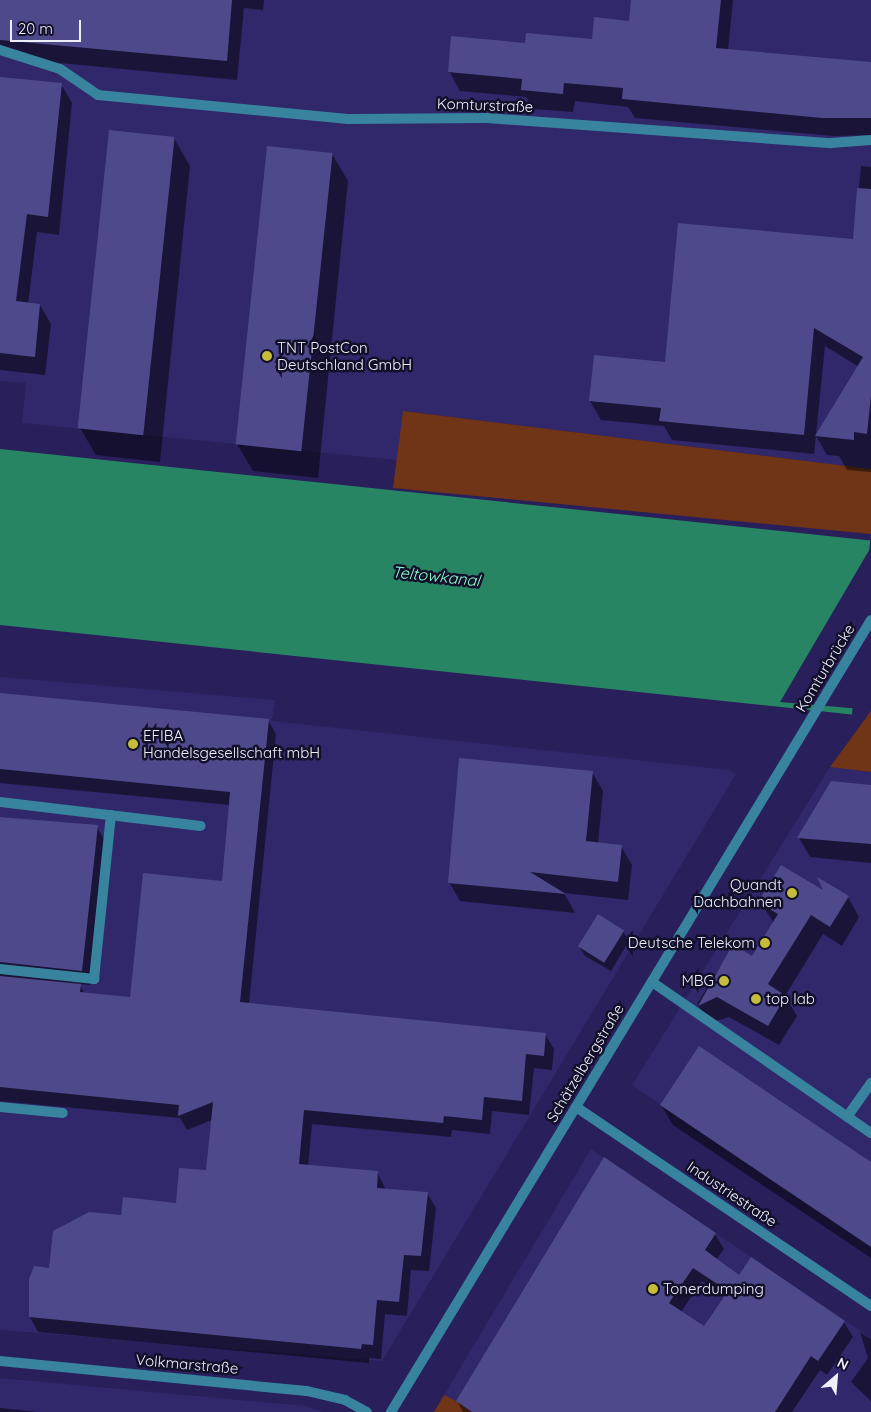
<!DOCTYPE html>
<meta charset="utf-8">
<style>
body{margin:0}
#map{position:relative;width:871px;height:1412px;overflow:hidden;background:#281f5b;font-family:Quicksand,sans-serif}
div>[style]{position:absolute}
.built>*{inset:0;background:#31276b}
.green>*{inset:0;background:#703417}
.water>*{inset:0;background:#288563;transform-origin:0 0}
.pier>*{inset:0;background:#281f5b}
.shadow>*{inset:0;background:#0007}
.building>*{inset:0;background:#4e498a;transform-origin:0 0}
.service>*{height:10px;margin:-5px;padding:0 5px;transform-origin:5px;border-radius:5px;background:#38839e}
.minor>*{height:10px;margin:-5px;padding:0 5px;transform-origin:5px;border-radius:5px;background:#38839e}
.tertiary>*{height:10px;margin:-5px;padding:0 5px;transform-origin:5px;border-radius:5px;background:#38839e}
.dots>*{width:14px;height:14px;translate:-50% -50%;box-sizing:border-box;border:2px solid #120f29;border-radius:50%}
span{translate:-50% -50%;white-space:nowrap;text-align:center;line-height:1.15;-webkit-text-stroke:5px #120f29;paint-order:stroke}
.street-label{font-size:15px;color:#eeeffe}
.poi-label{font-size:15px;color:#eeeffe}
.left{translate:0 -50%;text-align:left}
.right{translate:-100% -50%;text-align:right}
.water-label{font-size:16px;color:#8cfece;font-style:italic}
.north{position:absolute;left:811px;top:1352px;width:50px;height:50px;-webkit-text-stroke:4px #120f29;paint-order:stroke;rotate:27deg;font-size:14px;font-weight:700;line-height:20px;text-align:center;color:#eeeffe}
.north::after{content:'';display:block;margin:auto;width:18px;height:22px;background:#eeeffe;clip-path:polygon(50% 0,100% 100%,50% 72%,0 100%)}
.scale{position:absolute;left:10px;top:20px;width:71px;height:22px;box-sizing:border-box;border:2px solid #eeeffe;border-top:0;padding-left:6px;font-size:15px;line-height:18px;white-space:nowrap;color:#eeeffe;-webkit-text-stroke:4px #120f29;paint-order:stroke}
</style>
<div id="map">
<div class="built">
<div style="clip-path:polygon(0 0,871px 0,871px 469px,403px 411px,397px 460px,22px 423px,26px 383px,0 381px)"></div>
<div style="clip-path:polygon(0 677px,275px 700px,272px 721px,729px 770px,736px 774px,382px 1361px,0 1330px)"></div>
<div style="clip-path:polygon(830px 767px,871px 772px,871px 1247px,632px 1085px)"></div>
<div style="clip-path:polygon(591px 1149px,871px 1338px,871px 1412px,472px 1412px,444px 1395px)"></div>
<div style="clip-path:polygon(0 1378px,306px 1406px,322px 1412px,0 1412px)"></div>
</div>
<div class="green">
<div style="clip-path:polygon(403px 411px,871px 469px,871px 534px,393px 488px)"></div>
<div style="clip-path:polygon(871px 711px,871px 772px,830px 767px)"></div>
<div style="clip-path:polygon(444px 1395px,456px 1401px,472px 1412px,434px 1412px)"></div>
</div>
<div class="water">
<div style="left:0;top:449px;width:875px;height:175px;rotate:6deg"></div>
</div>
<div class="pier">
<div style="clip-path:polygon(871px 547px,871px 692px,861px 709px,780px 702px)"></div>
</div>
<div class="shadow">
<div style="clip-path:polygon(0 0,264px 0,263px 10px,244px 8px,237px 80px,8px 58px,0 43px)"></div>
<div style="clip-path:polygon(633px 0,733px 0,728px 50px,871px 63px,871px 135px,833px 136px,635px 118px,628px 107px,575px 101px,573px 112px,533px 109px,526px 97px,460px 91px,449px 71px,526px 44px,593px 40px,630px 22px)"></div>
<div style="clip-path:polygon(0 78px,61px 84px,72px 103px,59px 235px,37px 232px,28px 304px,40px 305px,51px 324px,45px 375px,0 370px)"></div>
<div style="clip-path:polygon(174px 138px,190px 166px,160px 462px,96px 455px,80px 428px)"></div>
<div style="clip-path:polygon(332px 154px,348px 181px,318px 478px,253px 471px,237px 444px)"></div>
<div style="clip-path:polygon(861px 166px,871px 167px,871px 472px,847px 470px,839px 456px,827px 455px,816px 436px,859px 367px,825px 346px,814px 454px,672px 440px,664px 426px,601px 420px,590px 401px,666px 363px,854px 241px)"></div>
<div style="clip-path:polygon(0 694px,268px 720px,276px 734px,249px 1004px,545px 1034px,554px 1049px,552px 1070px,534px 1068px,529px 1115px,492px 1111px,490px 1134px,452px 1130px,451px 1137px,312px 1124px,308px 1166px,377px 1172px,386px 1190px,427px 1193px,436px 1208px,429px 1271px,411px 1270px,407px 1316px,385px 1314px,381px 1359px,369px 1358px,369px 1363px,38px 1332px,30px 1317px,50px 1269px,122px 1216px,177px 1204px,207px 1172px,212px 1120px,187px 1130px,180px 1118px,0 1101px,0 817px,97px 827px,105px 841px,90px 985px,79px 984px,85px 994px,131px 999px,223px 883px,230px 805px,0 783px)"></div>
<div style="clip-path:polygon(592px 772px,603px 791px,598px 844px,621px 846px,632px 865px,628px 900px,564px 893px,575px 913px,460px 901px,449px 882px)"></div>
<div style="clip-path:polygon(871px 786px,871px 863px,810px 857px,799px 838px)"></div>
<div style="clip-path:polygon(825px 894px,848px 897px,859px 917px,842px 946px,823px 934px,785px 996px,797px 1016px,779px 1045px,729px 1017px,709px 1023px,697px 1004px,733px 946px,752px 958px,774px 923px,760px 902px)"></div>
<div style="clip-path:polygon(623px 931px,629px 941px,611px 971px,585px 956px,579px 946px)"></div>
<div style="clip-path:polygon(661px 1105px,871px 1164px,871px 1258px,673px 1125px)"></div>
<div style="clip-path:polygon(evenodd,715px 1234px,724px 1249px,716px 1260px,739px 1276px,844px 1322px,853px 1337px,827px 1375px,820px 1370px,792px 1412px,463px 1412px,457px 1401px,715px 1234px,702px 1281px,725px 1297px,704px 1328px,681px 1312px,702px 1281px)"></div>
<div style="clip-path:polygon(860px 1332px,871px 1339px,871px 1401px,851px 1382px,868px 1358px)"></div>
<div style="clip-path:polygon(0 1408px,38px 1412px,0 1412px)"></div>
</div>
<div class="building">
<div style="clip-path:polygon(0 0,232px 0,227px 61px,0 40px)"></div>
<div style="clip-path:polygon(631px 0,721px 0,716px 48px,871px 62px,871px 118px,822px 118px,622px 99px,623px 88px,564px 83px,563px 94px,521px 90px,522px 79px,448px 72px,451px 36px,525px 43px,526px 33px,592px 39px,594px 17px,629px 21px)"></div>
<div style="clip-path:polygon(0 77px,62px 83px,48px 217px,27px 214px,16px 301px,40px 304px,35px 357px,0 353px)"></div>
<div style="left:109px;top:130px;width:66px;height:300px;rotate:6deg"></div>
<div style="left:267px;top:146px;width:66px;height:300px;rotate:6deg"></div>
<div style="clip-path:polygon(857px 188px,871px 189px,871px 395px,867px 434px,854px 432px,854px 440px,815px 436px,863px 357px,814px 328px,804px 435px,659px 421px,661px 408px,589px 401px,594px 355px,665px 362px,678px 223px,853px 239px)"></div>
<div style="clip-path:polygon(0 693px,269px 719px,240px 1002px,546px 1033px,544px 1056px,526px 1054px,522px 1101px,484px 1097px,482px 1120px,444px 1116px,443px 1123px,304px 1110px,299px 1164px,378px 1171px,377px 1188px,428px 1192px,421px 1256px,404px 1255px,399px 1302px,377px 1300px,373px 1345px,362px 1344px,361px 1349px,29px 1317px,29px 1279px,34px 1266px,49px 1268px,53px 1231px,89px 1212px,121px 1215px,123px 1197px,176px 1203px,179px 1168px,206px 1170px,213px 1102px,178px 1116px,179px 1105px,0 1087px,0 976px,81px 984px,80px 992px,130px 997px,143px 873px,222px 881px,230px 792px,0 769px)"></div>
<div style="clip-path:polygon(459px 758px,593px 771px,586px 841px,622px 845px,618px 882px,530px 872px,566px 894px,448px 883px)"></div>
<div style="clip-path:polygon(831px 781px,871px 785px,871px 844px,797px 838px)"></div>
<div style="clip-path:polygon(0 817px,98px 825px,82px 971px,0 962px)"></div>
<div style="clip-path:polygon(781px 865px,823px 890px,817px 877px,849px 896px,830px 927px,811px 915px,768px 984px,786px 996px,768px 1026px,717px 997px,698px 1006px,733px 944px,752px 956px,778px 914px,758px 902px)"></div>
<div style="left:598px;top:914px;width:31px;height:38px;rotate:32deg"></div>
<div style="clip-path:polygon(699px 1046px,871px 1162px,871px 1247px,660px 1105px)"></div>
<div style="clip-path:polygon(evenodd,604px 1157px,716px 1233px,705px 1250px,739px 1275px,751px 1257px,845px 1321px,818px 1361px,811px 1356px,775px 1412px,472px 1412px,456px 1401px,604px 1157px,693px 1268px,728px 1291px,704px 1326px,669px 1303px,693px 1268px)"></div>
</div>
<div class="service">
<div style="left:0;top:50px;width:63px;rotate:17.6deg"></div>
<div style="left:60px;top:69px;width:46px;rotate:34.4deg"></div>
<div style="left:98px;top:95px;width:251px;rotate:5.5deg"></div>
<div style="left:348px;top:119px;width:139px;rotate:-0.4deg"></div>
<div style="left:487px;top:118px;width:345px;rotate:4.2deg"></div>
<div style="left:831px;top:143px;width:40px;rotate:-4.3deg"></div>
<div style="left:0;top:802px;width:202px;rotate:6.8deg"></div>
<div style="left:0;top:969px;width:95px;rotate:6.1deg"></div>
<div style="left:94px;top:979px;width:165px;rotate:-84.1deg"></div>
<div style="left:652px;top:982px;width:266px;rotate:34.6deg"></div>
<div style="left:0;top:1107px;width:63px;rotate:5.4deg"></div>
<div style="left:847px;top:1117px;width:42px;rotate:-54.8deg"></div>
</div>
<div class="minor">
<div style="left:576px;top:1107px;width:356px;rotate:34deg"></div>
<div style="left:0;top:1361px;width:308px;rotate:5.6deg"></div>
<div style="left:307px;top:1391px;width:39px;rotate:13deg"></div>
<div style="left:345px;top:1400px;width:25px;rotate:29deg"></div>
</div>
<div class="tertiary">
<div style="left:391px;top:1412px;width:926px;rotate:-58.78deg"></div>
</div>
<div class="dots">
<div style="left:267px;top:356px;background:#c6bc3c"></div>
<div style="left:133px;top:744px;background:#c6bc3c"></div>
<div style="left:792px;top:893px;background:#c6bc3c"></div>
<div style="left:765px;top:943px;background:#c6bc3c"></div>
<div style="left:724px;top:981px;background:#c6bc3c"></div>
<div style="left:756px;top:999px;background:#c6bc3c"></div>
<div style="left:653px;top:1289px;background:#c6bc3c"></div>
</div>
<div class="street-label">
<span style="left:485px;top:105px;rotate:2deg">Komturstraße</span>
<span style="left:825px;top:668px;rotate:-59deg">Komturbrücke</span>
<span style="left:585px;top:1063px;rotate:-59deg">Schätzelbergstraße</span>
<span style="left:732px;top:1194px;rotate:34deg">Industriestraße</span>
<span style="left:187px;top:1364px;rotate:5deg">Volkmarstraße</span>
</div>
<div class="poi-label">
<span class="left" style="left:277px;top:356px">TNT PostCon<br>Deutschland GmbH</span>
<span class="left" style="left:143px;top:744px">EFIBA<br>Handelsgesellschaft mbH</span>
<span class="right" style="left:782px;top:893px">Quandt<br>Dachbahnen</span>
<span class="right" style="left:755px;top:943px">Deutsche Telekom</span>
<span class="right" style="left:714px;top:981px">MBG</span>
<span class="left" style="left:766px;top:999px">top lab</span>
<span class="left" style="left:663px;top:1289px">Tonerdumping</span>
</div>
<div class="water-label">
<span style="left:436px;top:576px;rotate:6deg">Teltowkanal</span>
</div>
<div class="north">N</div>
<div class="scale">20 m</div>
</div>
